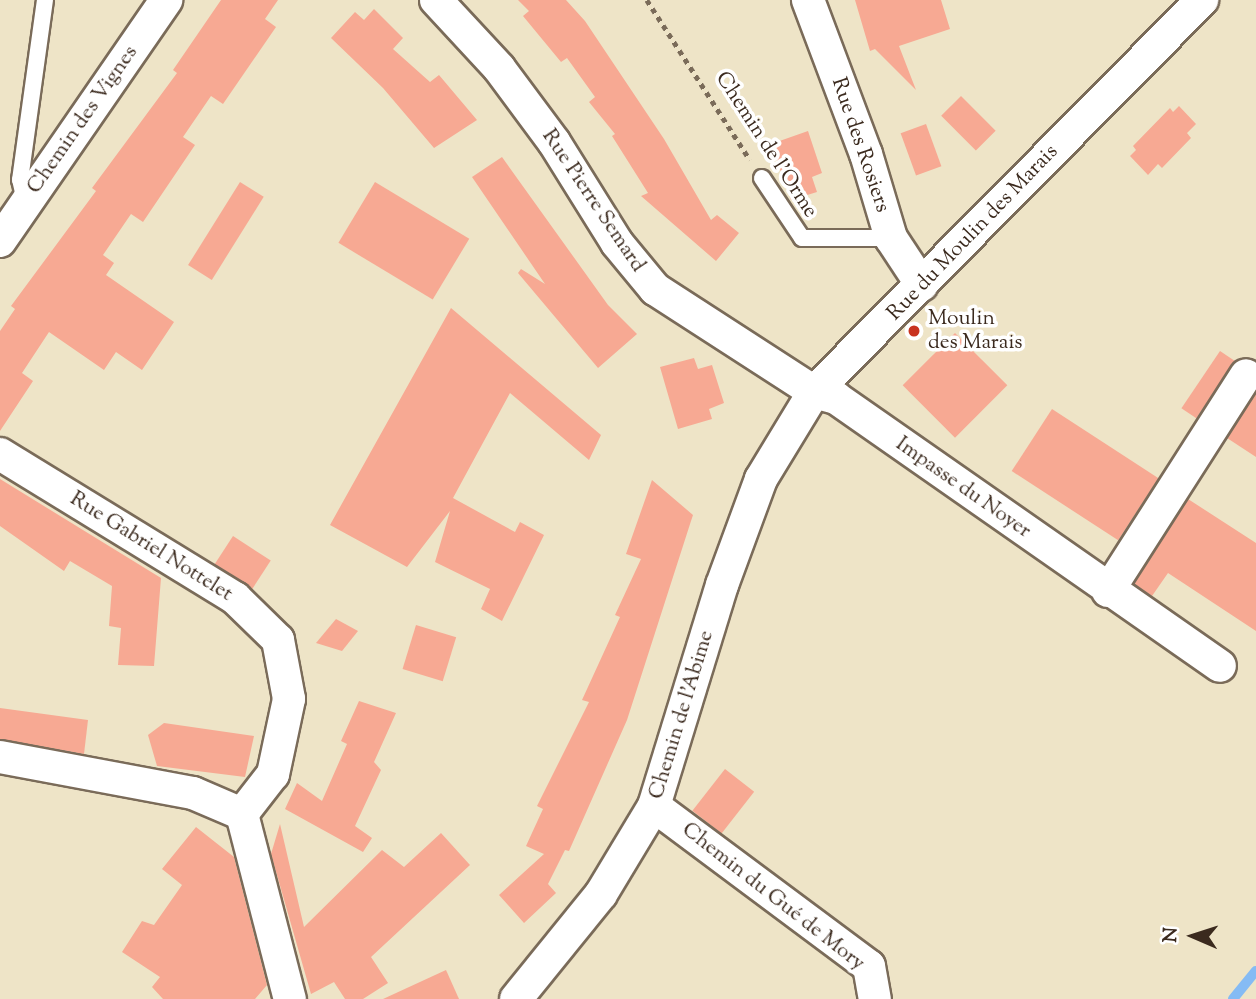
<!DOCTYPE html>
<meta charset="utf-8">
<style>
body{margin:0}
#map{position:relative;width:1256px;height:999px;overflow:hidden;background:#eee4c7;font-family:"Sorts Mill Goudy",serif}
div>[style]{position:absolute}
.stream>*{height:10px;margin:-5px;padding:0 5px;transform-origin:5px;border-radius:5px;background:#85bbf4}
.building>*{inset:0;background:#f7a993;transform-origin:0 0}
.path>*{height:4.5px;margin-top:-2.25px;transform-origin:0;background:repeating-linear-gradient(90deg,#7a6b59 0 5px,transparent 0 10px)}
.roads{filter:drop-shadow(2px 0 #7a6b59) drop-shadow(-2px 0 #7a6b59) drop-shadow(0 2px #7a6b59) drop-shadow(0 -2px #7a6b59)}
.lane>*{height:16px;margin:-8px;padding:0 8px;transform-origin:8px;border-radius:8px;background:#fff}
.street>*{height:32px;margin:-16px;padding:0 16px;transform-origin:16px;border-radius:16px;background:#fff}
.dots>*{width:19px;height:19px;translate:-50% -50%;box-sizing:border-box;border:4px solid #fff;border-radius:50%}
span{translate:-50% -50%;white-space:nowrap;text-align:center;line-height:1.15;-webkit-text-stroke:7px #fff;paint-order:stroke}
.street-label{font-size:21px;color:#3b2a1e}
.poi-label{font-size:21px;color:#3b2a1e}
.left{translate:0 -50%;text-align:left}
.north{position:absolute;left:1158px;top:901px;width:70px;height:70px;-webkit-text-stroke:5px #fff;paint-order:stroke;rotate:273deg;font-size:19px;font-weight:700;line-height:28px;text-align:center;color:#3b2a1e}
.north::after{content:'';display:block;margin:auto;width:24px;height:32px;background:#3b2a1e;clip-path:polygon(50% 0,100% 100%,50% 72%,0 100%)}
</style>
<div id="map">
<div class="stream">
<div style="left:1233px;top:999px;width:36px;rotate:-51deg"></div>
</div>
<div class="building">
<div style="clip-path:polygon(221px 0,278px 0,265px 19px,276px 27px,223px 104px,211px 96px,183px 137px,195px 145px,143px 222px,131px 214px,103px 255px,114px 263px,106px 275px,174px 322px,142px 370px,116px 352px,104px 370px,49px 332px,22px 373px,33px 381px,0 431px,0 331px,15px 309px,11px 306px,96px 191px,92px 188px,177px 73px,173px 70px)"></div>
<div style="clip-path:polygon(518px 0,566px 0,585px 21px,664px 139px,711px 220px,717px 215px,739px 233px,716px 261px,641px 196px,648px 193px,612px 136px,615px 134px,589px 102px,595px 97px,567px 58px,561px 62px,523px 16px,529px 11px)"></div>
<div style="clip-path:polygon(855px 0,941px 0,950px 29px,899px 46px,916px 90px,875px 49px,870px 51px)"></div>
<div style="clip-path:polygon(374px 9px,403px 38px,393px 49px,430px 82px,439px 75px,477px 120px,434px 148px,383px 88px,331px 38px,355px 12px,364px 20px)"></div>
<div style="left:961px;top:96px;width:49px;height:28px;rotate:45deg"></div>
<div style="clip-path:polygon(1179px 106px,1196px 124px,1187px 133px,1191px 138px,1162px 168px,1158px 164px,1148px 175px,1130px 156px,1136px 150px,1133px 146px,1170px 108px,1173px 112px)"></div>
<div style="left:926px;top:124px;width:45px;height:27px;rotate:70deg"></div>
<div style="clip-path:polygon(808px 131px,822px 173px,812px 177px,817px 192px,791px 200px,771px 144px)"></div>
<div style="clip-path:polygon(502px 157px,608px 305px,637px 334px,598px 368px,518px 273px,521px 269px,545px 284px,472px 177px)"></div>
<div style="left:240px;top:182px;width:28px;height:98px;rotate:32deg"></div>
<div style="left:375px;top:182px;width:110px;height:71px;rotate:31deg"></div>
<div style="clip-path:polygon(451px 308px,601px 435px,589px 460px,510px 393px,453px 498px,515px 532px,520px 522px,544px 535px,502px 621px,481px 609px,490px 589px,435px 562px,450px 511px,407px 567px,330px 525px)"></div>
<div style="left:955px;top:333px;width:74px;height:74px;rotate:45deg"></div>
<div style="left:1220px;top:351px;width:18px;height:69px;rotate:34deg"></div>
<div style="clip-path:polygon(694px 358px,698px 369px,712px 365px,724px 403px,709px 409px,712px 419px,678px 429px,660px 367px)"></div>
<div style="clip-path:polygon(1256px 393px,1256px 457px,1227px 438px)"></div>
<div style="left:1052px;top:409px;width:127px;height:74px;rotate:33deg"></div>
<div style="clip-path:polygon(0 479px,161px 578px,154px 666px,118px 665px,121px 628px,109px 626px,112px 586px,70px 561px,64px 571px,0 526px)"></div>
<div style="clip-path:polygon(652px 480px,693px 515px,691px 521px,627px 720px,569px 851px,565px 850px,548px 884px,556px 893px,524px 923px,499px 895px,544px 854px,526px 846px,543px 809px,537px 806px,589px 702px,582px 700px,620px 617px,615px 615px,641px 559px,626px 554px)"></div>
<div style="clip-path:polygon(1188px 499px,1256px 543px,1256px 631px,1168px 573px,1152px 596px,1134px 584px)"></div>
<div style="left:233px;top:536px;width:45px;height:34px;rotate:33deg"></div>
<div style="clip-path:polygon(336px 619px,358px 631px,342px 651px,316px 643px)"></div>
<div style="left:416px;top:625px;width:42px;height:46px;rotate:17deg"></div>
<div style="clip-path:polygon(359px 701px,396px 713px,374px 762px,381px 770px,355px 826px,372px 838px,363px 852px,285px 809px,297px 783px,322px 801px,347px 744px,341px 741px)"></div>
<div style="clip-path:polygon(0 708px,88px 720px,84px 754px,0 739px)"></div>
<div style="clip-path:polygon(164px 723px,254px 736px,245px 777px,157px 766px,148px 735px)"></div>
<div style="left:725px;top:769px;width:37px;height:53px;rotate:38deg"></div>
<div style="clip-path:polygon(280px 824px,304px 927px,382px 850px,404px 867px,441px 833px,470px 865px,371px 957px,388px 983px,363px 999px,345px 999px,334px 982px,311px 994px,271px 854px)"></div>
<div style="clip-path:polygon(196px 827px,234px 857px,267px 985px,255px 999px,163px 999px,152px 987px,160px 977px,122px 952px,142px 921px,154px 925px,182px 885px,162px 869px)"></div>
<div style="clip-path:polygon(446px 970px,459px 999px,383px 999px)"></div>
</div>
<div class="path">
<div style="left:647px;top:0;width:190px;rotate:57.2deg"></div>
</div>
<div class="roads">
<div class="lane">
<div style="left:762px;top:178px;width:72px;rotate:56.3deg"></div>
<div style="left:802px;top:238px;width:89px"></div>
<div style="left:25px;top:201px;width:22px;rotate:-103deg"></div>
<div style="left:20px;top:180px;width:182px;rotate:-82.1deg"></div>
</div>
<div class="street">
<div style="left:436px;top:0;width:93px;rotate:47.2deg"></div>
<div style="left:499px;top:68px;width:92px;rotate:53.4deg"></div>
<div style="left:554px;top:142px;width:119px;rotate:58deg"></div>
<div style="left:617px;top:243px;width:60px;rotate:50.4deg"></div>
<div style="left:655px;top:289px;width:189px;rotate:32.9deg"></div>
<div style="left:814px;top:392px;width:23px;rotate:15deg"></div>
<div style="left:836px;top:398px;width:468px;rotate:34.9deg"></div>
<div style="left:808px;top:0;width:165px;rotate:69.4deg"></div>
<div style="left:866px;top:154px;width:88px;rotate:73.4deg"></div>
<div style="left:891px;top:238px;width:56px;rotate:56.6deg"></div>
<div style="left:0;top:241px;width:293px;rotate:-55.4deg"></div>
<div style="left:0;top:454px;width:276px;rotate:31.5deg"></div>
<div style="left:235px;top:598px;width:60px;rotate:44.3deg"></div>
<div style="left:278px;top:640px;width:60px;rotate:79.4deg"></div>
<div style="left:289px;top:699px;width:77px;rotate:102deg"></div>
<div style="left:273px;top:774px;width:51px;rotate:127.8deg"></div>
<div style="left:1108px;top:591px;width:256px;rotate:-57.4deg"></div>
<div style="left:0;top:757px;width:196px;rotate:10.6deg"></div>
<div style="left:193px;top:793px;width:53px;rotate:23.2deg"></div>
<div style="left:654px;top:806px;width:268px;rotate:36.7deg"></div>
<div style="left:869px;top:966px;width:34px;rotate:80deg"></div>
<div style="left:242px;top:814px;width:191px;rotate:75.5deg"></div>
<div style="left:516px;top:999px;width:135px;rotate:-51deg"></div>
<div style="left:601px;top:894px;width:103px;rotate:-58.9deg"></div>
<div style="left:654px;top:806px;width:231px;rotate:-72.9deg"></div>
<div style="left:722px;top:585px;width:113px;rotate:-69.8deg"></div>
<div style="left:761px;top:479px;width:102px;rotate:-58.7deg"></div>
<div style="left:814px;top:392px;width:552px;rotate:-45.29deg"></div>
</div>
</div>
<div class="dots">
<div style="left:914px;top:331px;background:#c8321e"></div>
</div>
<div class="street-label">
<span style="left:83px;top:120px;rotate:-55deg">Chemin des Vignes</span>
<span style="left:766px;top:145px;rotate:57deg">Chemin de l'Orme</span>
<span style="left:860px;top:145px;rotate:71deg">Rue des Rosiers</span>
<span style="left:593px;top:201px;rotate:56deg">Rue Pierre Semard</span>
<span style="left:973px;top:233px;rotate:-46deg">Rue du Moulin des Marais</span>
<span style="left:963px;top:488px;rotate:35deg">Impasse du Noyer</span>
<span style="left:151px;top:547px;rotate:32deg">Rue Gabriel Nottelet</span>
<span style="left:682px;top:715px;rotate:-73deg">Chemin de l'Abime</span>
<span style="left:773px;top:897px;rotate:38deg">Chemin du Gué de Mory</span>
</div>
<div class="poi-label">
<span class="left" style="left:928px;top:331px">Moulin<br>des Marais</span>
</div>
<div class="north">N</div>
</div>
